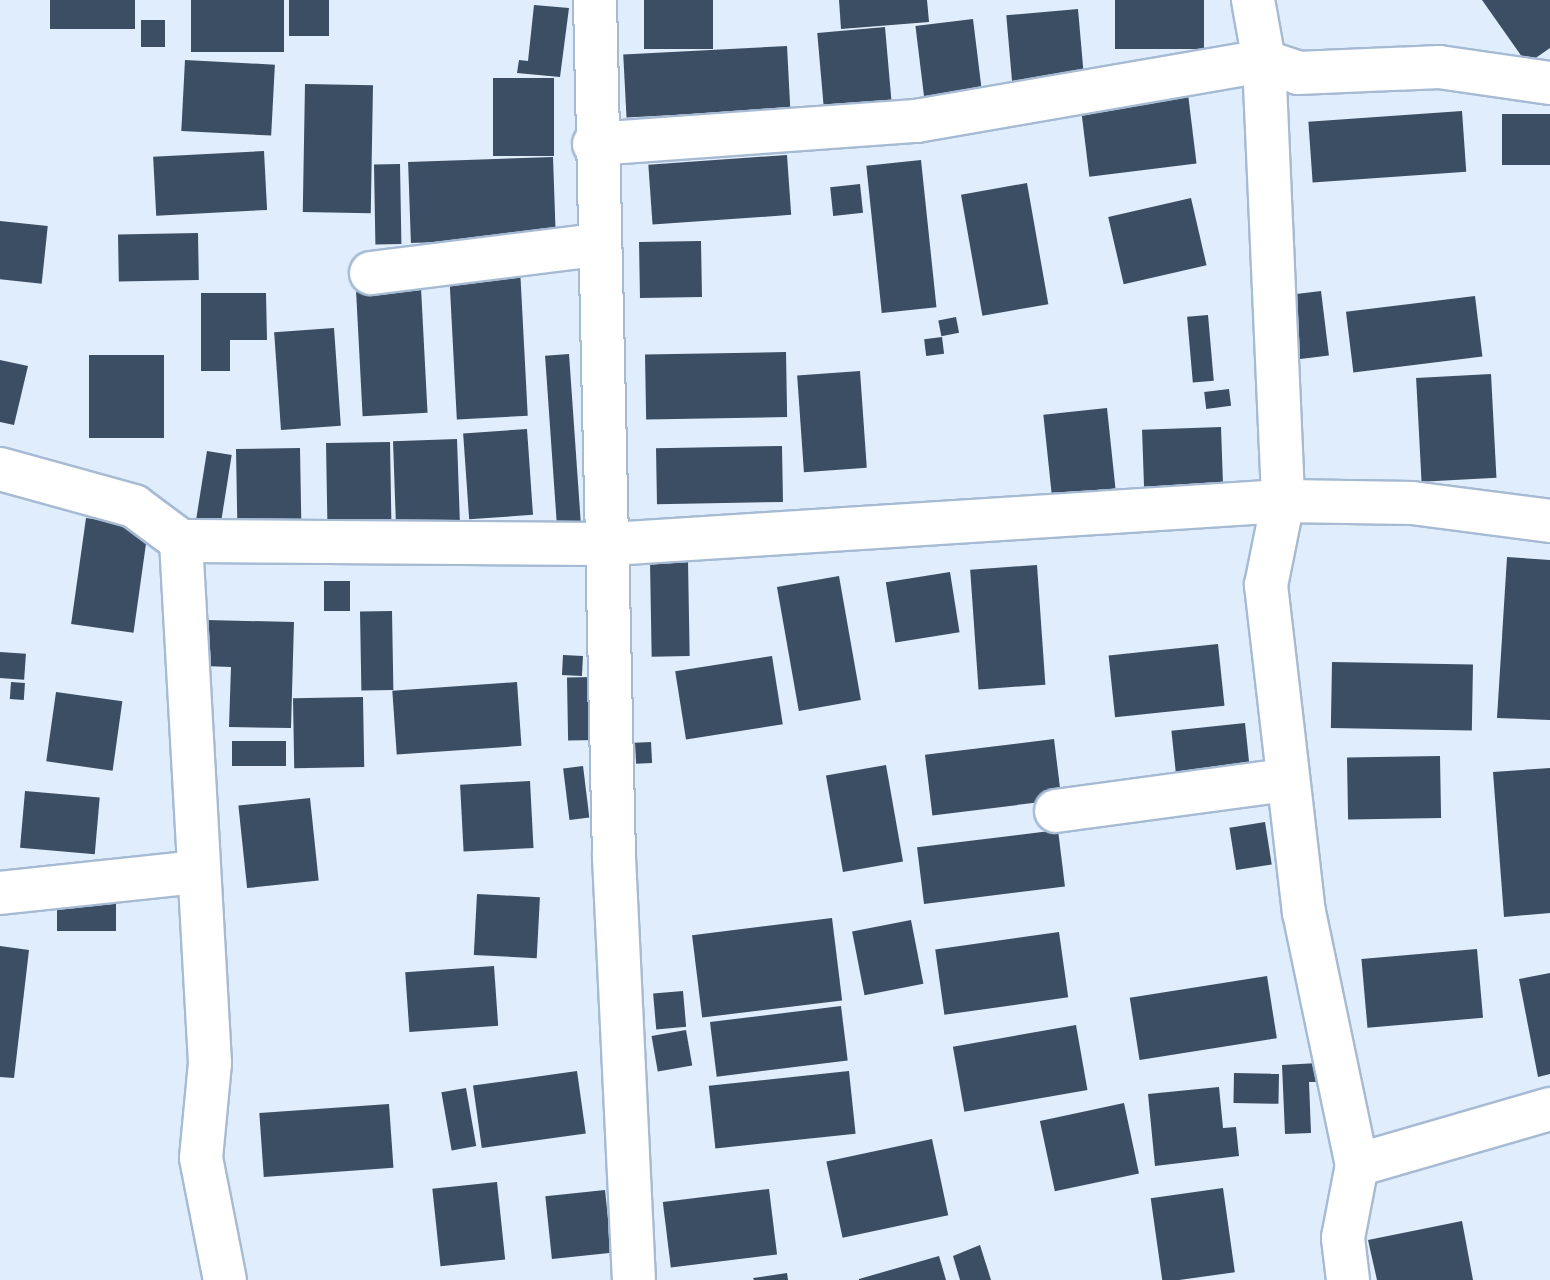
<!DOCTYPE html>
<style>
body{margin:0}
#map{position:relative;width:1550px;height:1280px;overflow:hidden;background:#e0edfc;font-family:"Noto Sans",sans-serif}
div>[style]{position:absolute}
.building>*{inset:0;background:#3c4e63;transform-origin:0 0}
.roads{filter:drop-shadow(2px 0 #a6bbd3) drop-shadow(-2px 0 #a6bbd3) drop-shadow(0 2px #a6bbd3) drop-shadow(0 -2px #a6bbd3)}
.minor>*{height:42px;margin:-21px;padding:0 21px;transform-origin:21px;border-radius:21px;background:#fff}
span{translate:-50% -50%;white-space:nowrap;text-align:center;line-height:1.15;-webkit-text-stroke:8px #f5f9fe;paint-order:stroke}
</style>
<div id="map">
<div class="building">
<div style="left:50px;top:0;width:85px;height:29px"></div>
<div style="left:191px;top:0;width:93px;height:52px"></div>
<div style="left:289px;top:0;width:40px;height:36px"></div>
<div style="left:644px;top:0;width:69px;height:49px"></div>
<div style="clip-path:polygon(839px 0,927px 0,929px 22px,841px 29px)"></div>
<div style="left:1115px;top:0;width:89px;height:49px"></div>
<div style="clip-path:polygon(1482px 0,1550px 0,1550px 48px,1527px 64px)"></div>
<div style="clip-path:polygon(534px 5px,569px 8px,560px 77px,517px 73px,519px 60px,528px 61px)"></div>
<div style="left:1078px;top:9px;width:80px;height:72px;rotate:85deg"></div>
<div style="left:973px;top:19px;width:79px;height:58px;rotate:83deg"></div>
<div style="left:141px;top:20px;width:24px;height:27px"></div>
<div style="left:885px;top:27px;width:79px;height:68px;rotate:85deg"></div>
<div style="left:787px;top:46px;width:63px;height:164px;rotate:87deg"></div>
<div style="left:185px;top:60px;width:90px;height:71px;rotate:3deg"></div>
<div style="left:493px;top:78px;width:61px;height:78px"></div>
<div style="left:305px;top:84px;width:68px;height:128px;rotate:1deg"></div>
<div style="left:1188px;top:94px;width:70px;height:108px;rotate:83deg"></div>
<div style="left:1462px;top:111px;width:61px;height:154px;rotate:86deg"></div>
<div style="left:1550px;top:114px;width:51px;height:48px;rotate:90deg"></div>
<div style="left:264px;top:151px;width:59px;height:111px;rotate:87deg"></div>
<div style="left:787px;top:155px;width:60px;height:139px;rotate:86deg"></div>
<div style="left:553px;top:157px;width:81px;height:145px;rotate:88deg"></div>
<div style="left:921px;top:160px;width:148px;height:55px;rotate:84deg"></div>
<div style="left:400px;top:164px;width:80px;height:26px;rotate:89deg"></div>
<div style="left:1027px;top:183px;width:123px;height:67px;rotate:80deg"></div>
<div style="left:860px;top:184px;width:29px;height:30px;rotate:84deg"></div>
<div style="left:1191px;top:198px;width:69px;height:85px;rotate:77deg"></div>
<div style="left:0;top:221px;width:48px;height:58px;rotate:6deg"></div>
<div style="left:198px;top:233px;width:47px;height:80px;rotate:89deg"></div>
<div style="left:701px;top:241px;width:56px;height:62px;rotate:89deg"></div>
<div style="left:520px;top:268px;width:148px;height:71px;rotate:87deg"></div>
<div style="left:421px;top:288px;width:125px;height:65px;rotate:87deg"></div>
<div style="left:1321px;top:291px;width:65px;height:33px;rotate:83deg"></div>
<div style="clip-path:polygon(201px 293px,266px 293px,267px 340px,230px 340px,230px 371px,201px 371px)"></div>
<div style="left:1475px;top:296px;width:61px;height:130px;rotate:83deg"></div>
<div style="left:1208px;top:315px;width:66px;height:21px;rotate:85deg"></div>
<div style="left:956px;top:317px;width:16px;height:18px;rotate:79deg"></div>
<div style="left:334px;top:328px;width:98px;height:60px;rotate:86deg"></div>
<div style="left:942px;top:337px;width:17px;height:18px;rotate:83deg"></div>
<div style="left:786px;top:352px;width:65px;height:141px;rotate:89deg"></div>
<div style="left:569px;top:354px;width:170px;height:24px;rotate:86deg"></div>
<div style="left:164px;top:355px;width:83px;height:75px;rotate:90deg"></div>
<div style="clip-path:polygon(0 360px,28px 366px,14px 425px,0 422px)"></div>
<div style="left:860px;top:371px;width:97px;height:63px;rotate:86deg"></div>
<div style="left:1491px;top:374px;width:104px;height:75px;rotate:87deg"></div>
<div style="left:1229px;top:389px;width:17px;height:25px;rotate:83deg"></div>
<div style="left:1107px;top:408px;width:81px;height:64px;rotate:84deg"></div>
<div style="left:1221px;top:427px;width:57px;height:79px;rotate:88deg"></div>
<div style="left:527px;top:429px;width:86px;height:64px;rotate:86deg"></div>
<div style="left:457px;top:439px;width:89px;height:64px;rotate:88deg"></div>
<div style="left:390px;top:442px;width:88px;height:64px;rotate:89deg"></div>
<div style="left:782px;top:446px;width:56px;height:126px;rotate:89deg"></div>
<div style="left:300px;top:448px;width:83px;height:64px;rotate:89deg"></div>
<div style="left:207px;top:451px;width:25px;height:81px;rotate:9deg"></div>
<div style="left:86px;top:518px;width:63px;height:107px;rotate:8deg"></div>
<div style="clip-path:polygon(1507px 557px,1550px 560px,1550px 720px,1497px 718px)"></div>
<div style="left:688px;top:561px;width:95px;height:38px;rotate:89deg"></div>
<div style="left:1037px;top:565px;width:120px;height:67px;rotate:86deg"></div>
<div style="left:950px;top:572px;width:61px;height:65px;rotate:81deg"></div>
<div style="left:839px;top:576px;width:126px;height:63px;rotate:80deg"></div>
<div style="left:324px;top:581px;width:26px;height:30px"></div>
<div style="left:392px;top:611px;width:79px;height:32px;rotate:89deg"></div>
<div style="clip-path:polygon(206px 620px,294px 622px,291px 728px,229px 727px,231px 667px,204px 666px)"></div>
<div style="left:1218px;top:644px;width:62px;height:110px;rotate:84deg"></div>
<div style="left:0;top:652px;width:26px;height:26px;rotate:4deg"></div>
<div style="left:563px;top:655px;width:20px;height:20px;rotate:3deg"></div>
<div style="left:772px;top:656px;width:69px;height:98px;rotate:81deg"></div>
<div style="left:1332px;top:662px;width:141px;height:66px;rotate:1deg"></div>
<div style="left:594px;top:677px;width:63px;height:27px;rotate:89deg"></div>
<div style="left:11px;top:682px;width:14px;height:17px;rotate:4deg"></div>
<div style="left:517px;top:682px;width:64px;height:125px;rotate:86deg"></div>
<div style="left:56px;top:692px;width:67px;height:70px;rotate:8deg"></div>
<div style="left:363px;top:697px;width:70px;height:70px;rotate:89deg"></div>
<div style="left:1245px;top:723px;width:55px;height:74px;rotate:84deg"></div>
<div style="left:1054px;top:739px;width:61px;height:130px;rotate:83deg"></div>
<div style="left:232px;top:741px;width:54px;height:25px"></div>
<div style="left:651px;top:742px;width:21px;height:16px;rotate:87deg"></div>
<div style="left:1440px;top:756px;width:62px;height:93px;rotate:89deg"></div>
<div style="left:886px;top:765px;width:98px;height:61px;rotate:80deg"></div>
<div style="left:583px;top:766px;width:52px;height:20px;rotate:83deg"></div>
<div style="clip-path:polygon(1550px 768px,1550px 913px,1504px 917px,1493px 772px)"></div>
<div style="left:530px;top:781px;width:67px;height:70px;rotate:87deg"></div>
<div style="left:25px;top:791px;width:75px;height:57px;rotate:5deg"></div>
<div style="left:310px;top:798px;width:83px;height:72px;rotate:84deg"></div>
<div style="left:1265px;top:822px;width:43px;height:36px;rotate:81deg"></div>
<div style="left:1058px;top:830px;width:57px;height:142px;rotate:83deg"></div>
<div style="left:477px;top:894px;width:63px;height:61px;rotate:3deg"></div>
<div style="left:116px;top:903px;width:28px;height:59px;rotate:90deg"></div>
<div style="left:832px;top:918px;width:83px;height:141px;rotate:83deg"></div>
<div style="left:911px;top:920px;width:65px;height:60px;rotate:79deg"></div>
<div style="left:1059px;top:932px;width:66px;height:125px;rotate:82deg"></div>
<div style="clip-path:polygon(0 946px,29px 950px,14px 1078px,0 1077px)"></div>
<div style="left:1477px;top:949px;width:69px;height:116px;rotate:85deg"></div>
<div style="left:494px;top:966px;width:60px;height:89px;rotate:86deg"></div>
<div style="clip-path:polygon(1550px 973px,1550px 1074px,1538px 1077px,1519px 979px)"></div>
<div style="left:1267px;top:976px;width:63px;height:139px;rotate:81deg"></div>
<div style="left:683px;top:991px;width:36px;height:30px;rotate:85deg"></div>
<div style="left:841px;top:1006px;width:55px;height:132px;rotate:83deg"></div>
<div style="left:1076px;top:1025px;width:66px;height:125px;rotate:80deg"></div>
<div style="left:686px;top:1030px;width:36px;height:35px;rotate:80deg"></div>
<div style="clip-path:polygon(1318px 1063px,1318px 1082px,1309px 1082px,1311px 1133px,1285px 1134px,1282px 1065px)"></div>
<div style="left:577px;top:1071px;width:63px;height:105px;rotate:82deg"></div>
<div style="left:849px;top:1071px;width:63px;height:141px;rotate:84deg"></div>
<div style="left:1234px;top:1073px;width:45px;height:30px;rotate:1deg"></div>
<div style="clip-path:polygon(1219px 1087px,1223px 1128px,1236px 1127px,1239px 1156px,1155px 1166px,1148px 1094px)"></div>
<div style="left:466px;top:1088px;width:59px;height:25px;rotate:80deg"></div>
<div style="left:1124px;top:1103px;width:72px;height:86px;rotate:78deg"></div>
<div style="left:389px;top:1104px;width:64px;height:130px;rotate:86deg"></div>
<div style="left:932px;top:1139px;width:78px;height:108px;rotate:78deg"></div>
<div style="left:497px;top:1182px;width:78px;height:65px;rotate:84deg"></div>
<div style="left:1223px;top:1188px;width:85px;height:73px;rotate:82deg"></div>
<div style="left:769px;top:1189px;width:66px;height:107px;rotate:83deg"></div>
<div style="left:605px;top:1190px;width:63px;height:60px;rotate:84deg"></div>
<div style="clip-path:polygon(1462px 1221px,1473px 1280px,1377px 1280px,1368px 1240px)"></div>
<div style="clip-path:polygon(980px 1245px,991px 1280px,960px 1280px,953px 1256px)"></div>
<div style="clip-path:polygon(939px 1256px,946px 1280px,859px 1280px,859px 1279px)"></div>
<div style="clip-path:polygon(787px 1273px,788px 1280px,754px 1280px,753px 1278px)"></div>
</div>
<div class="roads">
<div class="minor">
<div style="left:595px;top:0;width:857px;rotate:88.73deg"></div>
<div style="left:614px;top:857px;width:423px;rotate:87.3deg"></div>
<div style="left:1253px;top:0;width:62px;rotate:79.8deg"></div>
<div style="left:1264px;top:61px;width:440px;rotate:87.5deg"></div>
<div style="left:1283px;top:501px;width:86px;rotate:101.4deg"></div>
<div style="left:1266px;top:585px;width:329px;rotate:83.4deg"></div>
<div style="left:1304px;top:912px;width:258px;rotate:78.2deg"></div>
<div style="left:1357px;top:1165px;width:74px;rotate:100.9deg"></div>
<div style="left:1343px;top:1238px;width:42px;rotate:83.2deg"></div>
<div style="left:594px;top:144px;width:323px;rotate:-4.1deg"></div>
<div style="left:916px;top:121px;width:353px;rotate:-9.8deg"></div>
<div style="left:1264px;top:61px;width:36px;rotate:19deg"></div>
<div style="left:1298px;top:73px;width:141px;rotate:-2.4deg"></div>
<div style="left:1439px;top:67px;width:112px;rotate:8.2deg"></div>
<div style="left:371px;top:273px;width:228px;rotate:-7.1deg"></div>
<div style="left:0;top:469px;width:139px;rotate:15.4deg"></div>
<div style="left:134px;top:506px;width:59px;rotate:36.7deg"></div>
<div style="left:181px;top:541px;width:430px;rotate:0.4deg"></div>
<div style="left:611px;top:544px;width:673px;rotate:-3.66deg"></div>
<div style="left:1283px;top:501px;width:129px;rotate:0.9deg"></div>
<div style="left:1412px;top:503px;width:139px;rotate:7.4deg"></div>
<div style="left:181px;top:541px;width:523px;rotate:86.82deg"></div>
<div style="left:210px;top:1063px;width:95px;rotate:95.4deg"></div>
<div style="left:201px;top:1158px;width:124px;rotate:78.9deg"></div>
<div style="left:1056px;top:811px;width:230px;rotate:-7.7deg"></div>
<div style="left:0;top:893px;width:197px;rotate:-6.1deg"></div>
<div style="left:1357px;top:1165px;width:201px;rotate:-16.2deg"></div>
</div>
</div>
</div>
